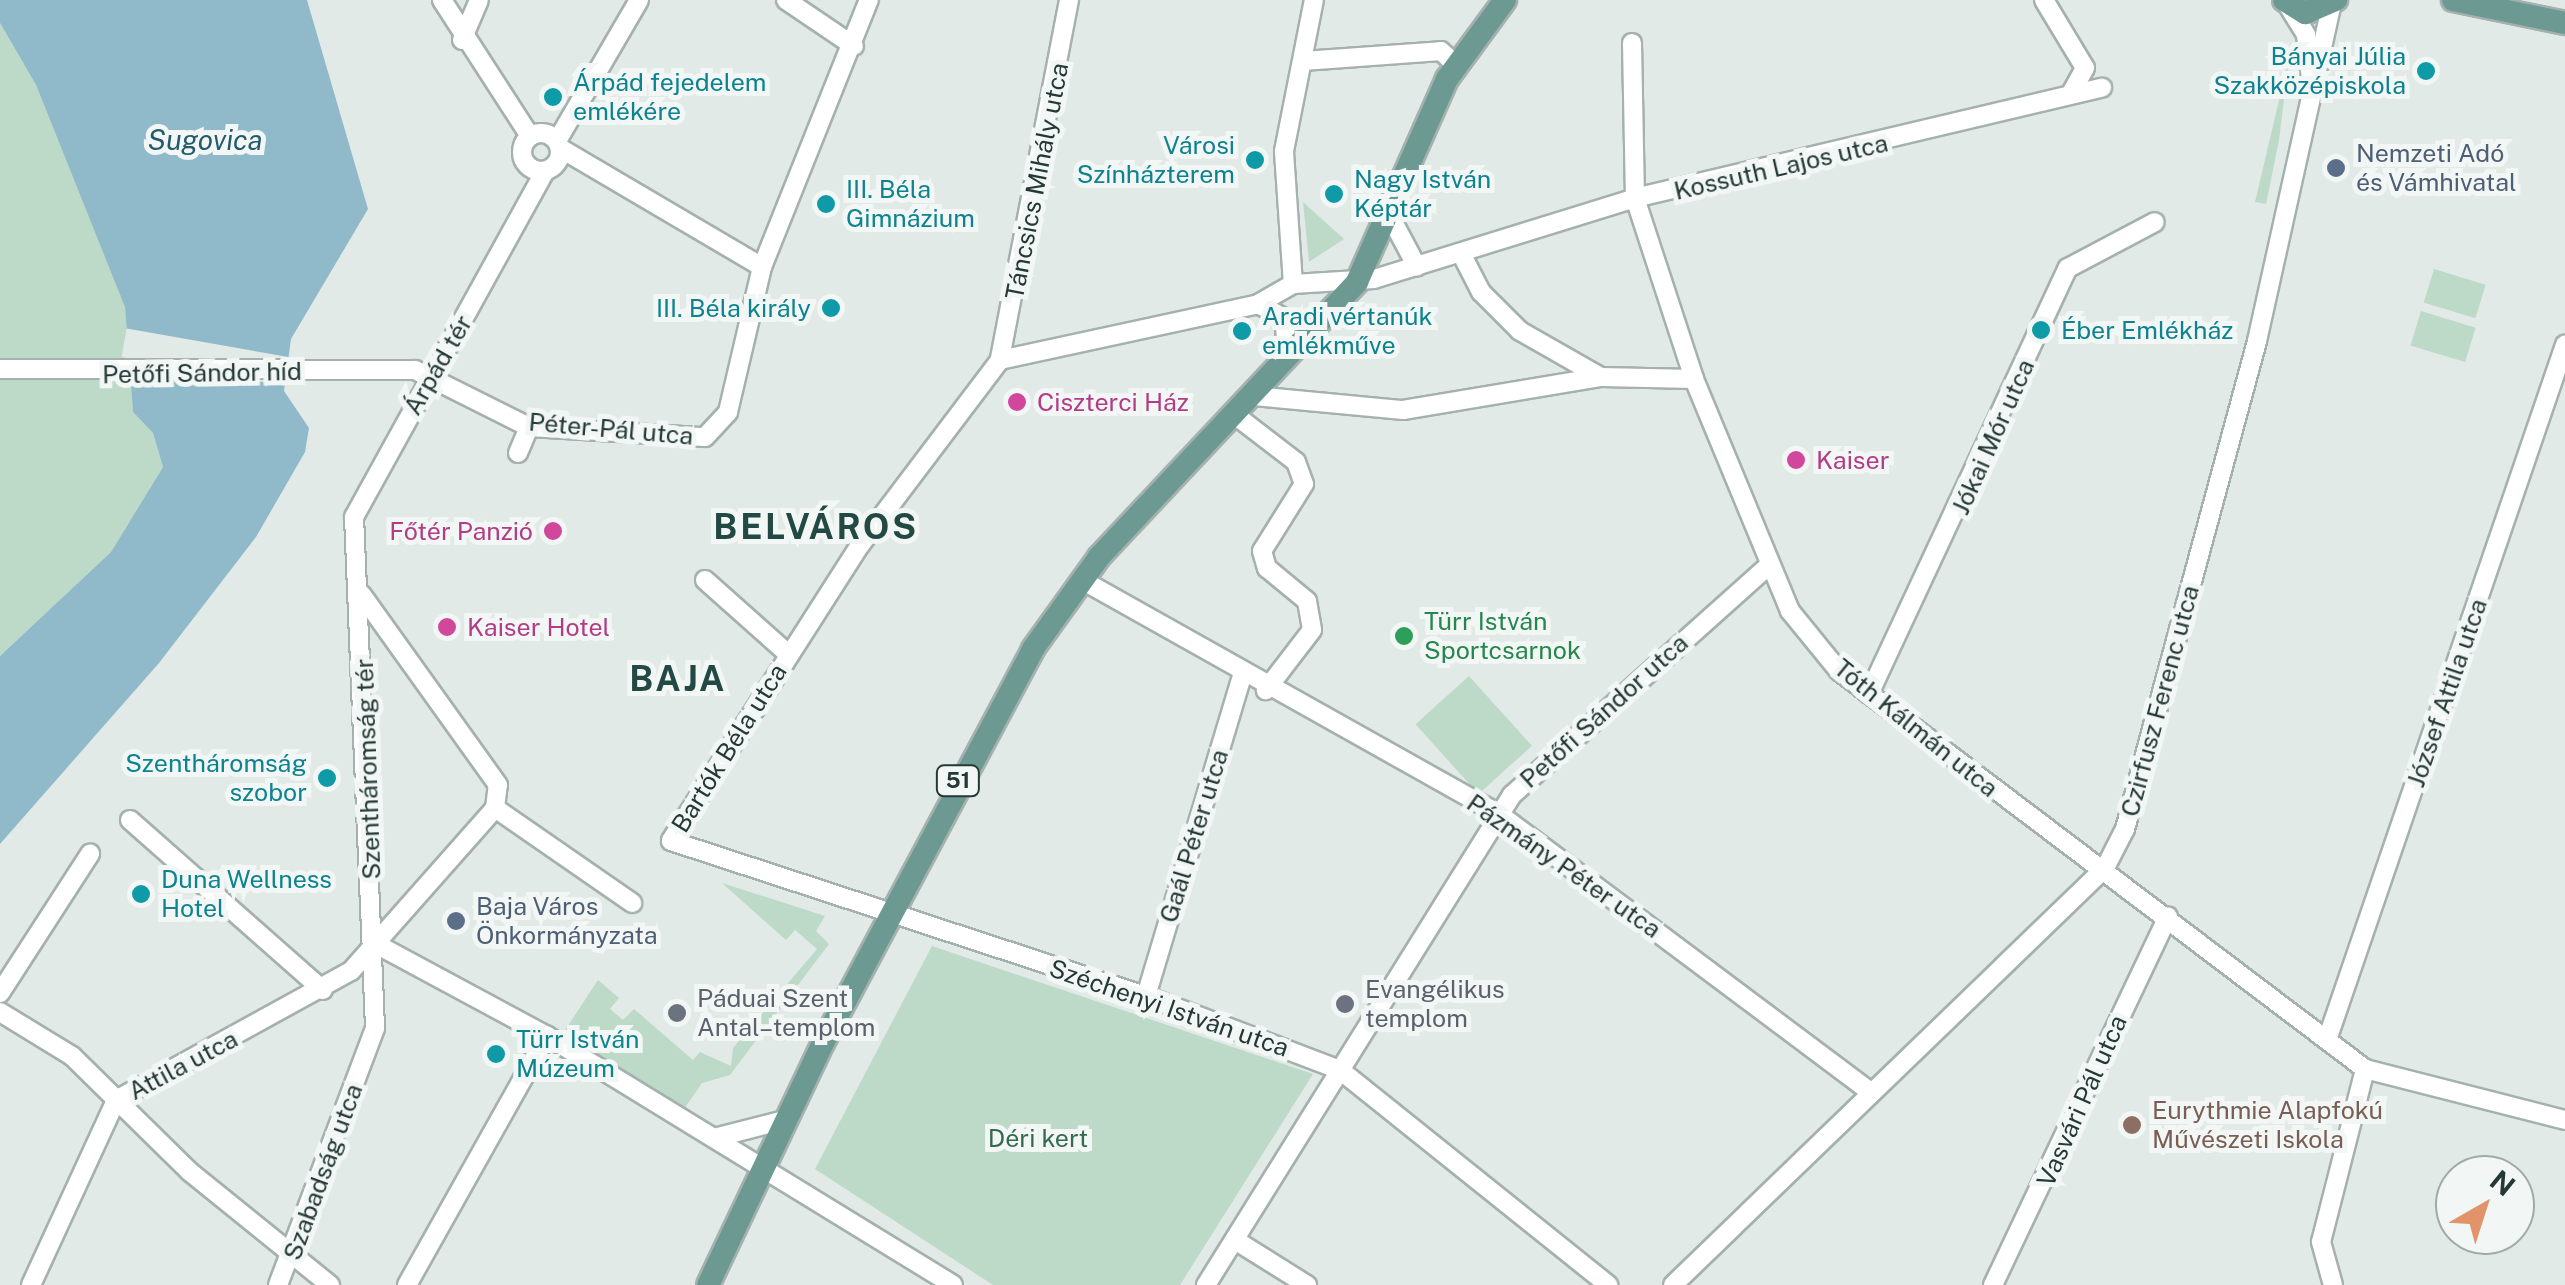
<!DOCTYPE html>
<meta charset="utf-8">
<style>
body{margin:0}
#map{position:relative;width:2565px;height:1285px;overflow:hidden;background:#e2eae7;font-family:"Public Sans",sans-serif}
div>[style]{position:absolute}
.green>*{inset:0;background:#bdd9c8;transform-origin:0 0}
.water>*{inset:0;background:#90bac9}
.pier>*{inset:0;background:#e2eae7;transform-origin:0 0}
.roads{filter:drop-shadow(2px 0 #a5b1ae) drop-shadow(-2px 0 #a5b1ae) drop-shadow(0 2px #a5b1ae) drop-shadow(0 -2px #a5b1ae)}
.minor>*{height:18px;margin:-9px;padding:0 9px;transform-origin:9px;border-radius:9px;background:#fff}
.minor>.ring{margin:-9px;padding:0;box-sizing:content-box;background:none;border:18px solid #fff;border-radius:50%}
.major>*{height:22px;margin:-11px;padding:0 11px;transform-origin:11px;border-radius:11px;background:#6c9a93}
.dots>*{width:28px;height:28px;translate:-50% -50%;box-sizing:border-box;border:5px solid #f2f7f5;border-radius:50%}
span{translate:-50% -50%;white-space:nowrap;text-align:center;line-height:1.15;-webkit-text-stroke:10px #f2f7f5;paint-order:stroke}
.shield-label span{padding:2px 8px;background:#f2f7f5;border:2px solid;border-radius:8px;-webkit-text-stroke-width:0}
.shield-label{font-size:22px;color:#243936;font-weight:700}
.culture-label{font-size:25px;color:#0d838f}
.right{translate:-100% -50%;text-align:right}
.left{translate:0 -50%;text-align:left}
.service-label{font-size:25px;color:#4e5e75}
.street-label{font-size:25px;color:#243936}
.hotel-label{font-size:25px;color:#b23c85}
.leisure-label{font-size:25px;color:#27864d}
.worship-label{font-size:25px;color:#5b616d}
.education-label{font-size:25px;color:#785e54}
.park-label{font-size:25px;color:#336b4f}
.water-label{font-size:28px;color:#255a6e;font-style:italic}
.district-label{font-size:35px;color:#224943;font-weight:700;letter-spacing:2.5px}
.north{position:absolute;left:2435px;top:1155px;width:100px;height:100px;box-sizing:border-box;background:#f2f7f5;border:2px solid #a0aba9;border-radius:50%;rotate:39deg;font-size:28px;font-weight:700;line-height:40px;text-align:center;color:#243936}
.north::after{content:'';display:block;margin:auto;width:35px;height:45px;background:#e19369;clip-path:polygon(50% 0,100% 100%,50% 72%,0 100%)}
</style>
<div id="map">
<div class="green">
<div style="clip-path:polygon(0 23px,36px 85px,125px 306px,133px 412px,153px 433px,163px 467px,111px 552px,0 656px)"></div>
<div style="clip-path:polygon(2289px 58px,2279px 140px,2266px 204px,2255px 202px)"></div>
<div style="clip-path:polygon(1303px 202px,1344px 239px,1309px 262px)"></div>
<div style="left:2434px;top:269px;width:54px;height:35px;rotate:17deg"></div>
<div style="left:2421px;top:311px;width:57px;height:36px;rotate:17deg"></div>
<div style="left:1469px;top:676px;width:94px;height:72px;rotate:48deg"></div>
<div style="clip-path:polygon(722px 883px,825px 916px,816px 931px,829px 944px,730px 1075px,702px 1083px,682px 1112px,560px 1038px,598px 980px,619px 998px,610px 1009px,623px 1020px,634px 1009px,693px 1060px,700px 1052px,731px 1066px,733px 1048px,817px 949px,795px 930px,786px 940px)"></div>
<div style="clip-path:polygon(932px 946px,1313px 1074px,1180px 1285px,993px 1285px,815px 1169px)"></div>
</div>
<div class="water">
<div style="clip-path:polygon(0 0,307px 0,368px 209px,291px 339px,284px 391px,309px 428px,305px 452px,256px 537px,159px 663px,0 844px,0 656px,111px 552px,163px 467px,153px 433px,133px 412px,125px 307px,36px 85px,0 23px)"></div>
</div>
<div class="pier">
<div style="left:294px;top:358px;width:29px;height:170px;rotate:100deg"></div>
</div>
<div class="roads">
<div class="minor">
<div style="left:442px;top:0;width:162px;rotate:57.1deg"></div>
<div style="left:786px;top:0;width:82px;rotate:34.1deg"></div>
<div style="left:1069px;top:0;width:367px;rotate:100.9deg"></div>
<div style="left:1000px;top:360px;width:232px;rotate:127.1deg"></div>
<div style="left:860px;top:545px;width:351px;rotate:122.6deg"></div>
<div style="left:671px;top:841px;width:500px;rotate:18.1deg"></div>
<div style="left:1146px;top:996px;width:208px;rotate:20.9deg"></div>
<div style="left:1340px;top:1070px;width:344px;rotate:38.7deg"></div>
<div style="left:2044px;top:0;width:79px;rotate:58.9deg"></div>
<div style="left:2085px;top:68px;width:26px;rotate:119deg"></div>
<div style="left:2287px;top:4px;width:36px;rotate:58deg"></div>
<div style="left:2306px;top:35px;width:44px;rotate:83.5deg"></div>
<div style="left:462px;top:40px;width:43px;rotate:-67deg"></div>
<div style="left:1632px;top:43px;width:155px;rotate:88.9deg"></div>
<div style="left:1635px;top:198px;width:190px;rotate:71.9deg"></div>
<div style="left:1694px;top:379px;width:251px;rotate:67.5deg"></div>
<div style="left:1790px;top:611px;width:77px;rotate:50.8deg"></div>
<div style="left:1839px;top:671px;width:660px;rotate:37.11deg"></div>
<div style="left:2365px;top:1069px;width:206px;rotate:14.3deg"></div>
<div style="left:1303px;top:61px;width:138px;rotate:-4.1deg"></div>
<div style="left:1441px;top:51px;width:21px;rotate:43deg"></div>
<div class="ring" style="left:522px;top:133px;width:20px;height:20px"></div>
<div style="left:557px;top:141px;width:163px;rotate:-59.8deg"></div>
<div style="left:560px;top:148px;width:234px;rotate:30.5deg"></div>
<div style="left:1391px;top:218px;width:55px;rotate:62deg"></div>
<div style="left:1462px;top:255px;width:42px;rotate:62.8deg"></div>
<div style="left:1481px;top:292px;width:55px;rotate:45deg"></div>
<div style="left:1520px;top:331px;width:91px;rotate:29.7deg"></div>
<div style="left:1293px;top:284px;width:81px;rotate:-3.5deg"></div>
<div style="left:1374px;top:279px;width:273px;rotate:-17.2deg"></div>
<div style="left:1635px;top:198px;width:480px;rotate:-13.3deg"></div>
<div style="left:1293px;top:284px;width:133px;rotate:-93.9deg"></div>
<div style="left:1284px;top:151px;width:154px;rotate:-78.8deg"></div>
<div style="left:1258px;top:304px;width:30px;rotate:28deg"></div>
<div style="left:1284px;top:318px;width:40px;rotate:84.3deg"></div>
<div style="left:1000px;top:360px;width:264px;rotate:-12.2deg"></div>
<div style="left:1258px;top:304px;width:40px;rotate:-29.7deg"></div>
<div style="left:0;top:369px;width:415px;rotate:0.1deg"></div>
<div style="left:415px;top:370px;width:127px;rotate:26.6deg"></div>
<div style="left:529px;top:427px;width:176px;rotate:3.3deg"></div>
<div style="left:705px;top:437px;width:34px;rotate:-47deg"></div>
<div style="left:728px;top:412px;width:149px;rotate:-76.8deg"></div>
<div style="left:762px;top:267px;width:288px;rotate:-68.2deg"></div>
<div style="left:1254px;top:396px;width:150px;rotate:5.4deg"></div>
<div style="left:1403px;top:410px;width:201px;rotate:-9.5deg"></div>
<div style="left:1601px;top:377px;width:93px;rotate:1.2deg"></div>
<div style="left:1235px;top:415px;width:77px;rotate:37.6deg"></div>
<div style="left:1296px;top:462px;width:23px;rotate:70deg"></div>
<div style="left:1304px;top:484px;width:79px;rotate:122.1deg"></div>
<div style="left:1262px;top:551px;width:18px;rotate:74deg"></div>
<div style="left:1267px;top:568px;width:52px;rotate:39.5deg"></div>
<div style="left:1307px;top:601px;width:29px;rotate:80deg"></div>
<div style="left:1312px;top:630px;width:76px;rotate:127.5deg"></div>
<div style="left:518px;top:453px;width:28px;rotate:-67deg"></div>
<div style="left:705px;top:580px;width:111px;rotate:41.7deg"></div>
<div style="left:1082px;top:580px;width:478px;rotate:29.3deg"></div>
<div style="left:1499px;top:814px;width:464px;rotate:36.8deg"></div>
<div style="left:1869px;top:694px;width:470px;rotate:-65deg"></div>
<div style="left:2068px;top:268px;width:98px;rotate:-27.9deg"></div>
<div style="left:495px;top:808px;width:167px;rotate:34.7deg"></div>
<div style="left:130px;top:820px;width:257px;rotate:41.4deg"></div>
<div style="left:376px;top:944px;width:194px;rotate:28.3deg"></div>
<div style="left:547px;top:1036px;width:476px;rotate:31.5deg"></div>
<div style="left:0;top:993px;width:166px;rotate:-57.1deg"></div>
<div style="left:1146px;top:996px;width:333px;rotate:-73.3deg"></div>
<div style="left:0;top:1012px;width:84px;rotate:31.4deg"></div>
<div style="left:72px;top:1056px;width:165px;rotate:44.5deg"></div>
<div style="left:190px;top:1172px;width:180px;rotate:38.9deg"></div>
<div style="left:2327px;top:1040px;width:735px;rotate:-71.1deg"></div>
<div style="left:714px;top:1138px;width:72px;rotate:-14.4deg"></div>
<div style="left:1235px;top:1240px;width:85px;rotate:32deg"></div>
<div style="left:31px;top:1285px;width:204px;rotate:-65.3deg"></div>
<div style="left:116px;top:1100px;width:268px;rotate:-28.8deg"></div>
<div style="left:351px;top:971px;width:217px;rotate:-48.5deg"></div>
<div style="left:495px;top:808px;width:23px;rotate:-83deg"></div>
<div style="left:498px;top:785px;width:234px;rotate:-125.6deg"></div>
<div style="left:278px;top:1285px;width:275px;rotate:-69.3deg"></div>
<div style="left:375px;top:1028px;width:511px;rotate:-92.35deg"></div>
<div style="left:354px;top:517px;width:395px;rotate:-61.1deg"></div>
<div style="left:407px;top:1285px;width:286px;rotate:-60.7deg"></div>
<div style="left:1206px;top:1285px;width:578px;rotate:-58.02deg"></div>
<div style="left:1512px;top:795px;width:346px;rotate:-41.8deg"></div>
<div style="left:1673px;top:1285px;width:600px;rotate:-43.99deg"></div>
<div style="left:2105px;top:868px;width:44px;rotate:-62.9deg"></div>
<div style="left:2125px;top:829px;width:506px;rotate:-74.86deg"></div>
<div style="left:2257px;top:341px;width:343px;rotate:-77.5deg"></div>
<div style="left:1993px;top:1285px;width:408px;rotate:-64.6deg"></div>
<div style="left:2333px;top:1285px;width:45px;rotate:-105.6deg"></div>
<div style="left:2321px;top:1242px;width:179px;rotate:-75.7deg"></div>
</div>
<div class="major">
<div style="left:2284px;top:0;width:25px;rotate:32deg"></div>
<div style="left:2305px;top:13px;width:34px;rotate:-23deg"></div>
<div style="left:2453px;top:0;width:114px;rotate:11.6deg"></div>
<div style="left:708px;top:1285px;width:270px;rotate:-64.6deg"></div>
<div style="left:824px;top:1041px;width:444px;rotate:-61.9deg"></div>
<div style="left:1033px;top:649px;width:113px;rotate:-54.3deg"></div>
<div style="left:1099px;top:557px;width:377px;rotate:-46.8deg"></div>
<div style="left:1357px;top:282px;width:222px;rotate:-66.1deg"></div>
<div style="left:1447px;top:79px;width:98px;rotate:-53.7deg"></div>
</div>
</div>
<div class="dots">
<div style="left:2426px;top:71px;background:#0f9aa8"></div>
<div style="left:553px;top:97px;background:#0f9aa8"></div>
<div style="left:1255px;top:160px;background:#0f9aa8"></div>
<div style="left:2336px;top:168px;background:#5c6f8a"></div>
<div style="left:1334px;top:194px;background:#0f9aa8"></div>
<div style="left:826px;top:204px;background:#0f9aa8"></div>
<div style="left:831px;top:308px;background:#0f9aa8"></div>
<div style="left:2041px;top:330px;background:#0f9aa8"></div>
<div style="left:1242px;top:331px;background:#0f9aa8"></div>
<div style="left:1017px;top:402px;background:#d1479c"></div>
<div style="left:1796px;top:460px;background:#d1479c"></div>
<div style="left:553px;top:531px;background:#d1479c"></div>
<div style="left:447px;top:627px;background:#d1479c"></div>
<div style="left:1404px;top:636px;background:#2e9e5b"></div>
<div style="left:327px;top:778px;background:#0f9aa8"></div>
<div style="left:141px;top:894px;background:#0f9aa8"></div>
<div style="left:456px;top:921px;background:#5c6f8a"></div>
<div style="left:1345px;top:1004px;background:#6b7280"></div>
<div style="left:677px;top:1013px;background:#6b7280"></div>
<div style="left:496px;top:1054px;background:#0f9aa8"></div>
<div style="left:2132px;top:1125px;background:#8d6e63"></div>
</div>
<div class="shield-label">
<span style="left:958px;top:781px">51</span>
</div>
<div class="culture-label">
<span class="right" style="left:2406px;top:71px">Bányai Júlia<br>Szakközépiskola</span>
<span class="left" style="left:573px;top:97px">Árpád fejedelem<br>emlékére</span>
<span class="right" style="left:1235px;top:160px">Városi<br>Színházterem</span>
<span class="left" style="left:1354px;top:194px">Nagy István<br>Képtár</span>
<span class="left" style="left:846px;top:204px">III. Béla<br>Gimnázium</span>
<span class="right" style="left:811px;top:308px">III. Béla király</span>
<span class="left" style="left:1262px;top:331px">Aradi vértanúk<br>emlékműve</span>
<span class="left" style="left:2061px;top:330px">Éber Emlékház</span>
<span class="right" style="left:307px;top:778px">Szentháromság<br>szobor</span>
<span class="left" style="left:161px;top:894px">Duna Wellness<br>Hotel</span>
<span class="left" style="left:516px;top:1054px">Türr István<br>Múzeum</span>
</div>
<div class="service-label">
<span class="left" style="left:2356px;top:168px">Nemzeti Adó<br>és Vámhivatal</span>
<span class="left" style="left:476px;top:921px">Baja Város<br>Önkormányzata</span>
</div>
<div class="street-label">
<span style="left:1781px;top:167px;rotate:-13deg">Kossuth Lajos utca</span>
<span style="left:1037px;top:181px;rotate:-79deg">Táncsics Mihály utca</span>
<span style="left:438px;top:365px;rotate:-60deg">Árpád tér</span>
<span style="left:202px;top:373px;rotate:-1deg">Petőfi Sándor híd</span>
<span style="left:611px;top:429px;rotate:5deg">Péter-Pál utca</span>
<span style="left:1993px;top:437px;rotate:-66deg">Jókai Mór utca</span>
<span style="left:2447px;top:693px;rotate:-71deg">József Attila utca</span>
<span style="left:2160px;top:701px;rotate:-75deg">Czirfusz Ferenc utca</span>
<span style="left:1604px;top:711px;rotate:-42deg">Petőfi Sándor utca</span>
<span style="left:1916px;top:728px;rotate:39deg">Tóth Kálmán utca</span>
<span style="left:729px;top:748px;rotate:-58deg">Bartók Béla utca</span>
<span style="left:368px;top:769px;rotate:-92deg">Szentháromság tér</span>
<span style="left:1194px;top:836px;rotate:-73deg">Gaál Péter utca</span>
<span style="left:1564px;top:866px;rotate:35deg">Pázmány Péter utca</span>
<span style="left:1169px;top:1008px;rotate:19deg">Széchenyi István utca</span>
<span style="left:183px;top:1065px;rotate:-28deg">Attila utca</span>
<span style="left:2082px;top:1101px;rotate:-66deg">Vasvári Pál utca</span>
<span style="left:323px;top:1172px;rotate:-70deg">Szabadság utca</span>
</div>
<div class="hotel-label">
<span class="left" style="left:1037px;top:402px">Ciszterci Ház</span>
<span class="left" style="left:1816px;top:460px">Kaiser</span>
<span class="right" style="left:533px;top:531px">Főtér Panzió</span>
<span class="left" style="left:467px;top:627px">Kaiser Hotel</span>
</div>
<div class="leisure-label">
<span class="left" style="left:1424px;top:636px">Türr István<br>Sportcsarnok</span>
</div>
<div class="worship-label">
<span class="left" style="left:1365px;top:1004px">Evangélikus<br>templom</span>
<span class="left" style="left:697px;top:1013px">Páduai Szent<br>Antal–templom</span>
</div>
<div class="education-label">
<span class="left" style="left:2152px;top:1125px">Eurythmie Alapfokú<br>Művészeti Iskola</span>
</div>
<div class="park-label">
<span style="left:1038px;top:1138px">Déri kert</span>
</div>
<div class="water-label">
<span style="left:205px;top:140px">Sugovica</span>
</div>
<div class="district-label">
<span style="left:816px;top:527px">BELVÁROS</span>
<span style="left:678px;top:679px">BAJA</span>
</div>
<div class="north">N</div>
</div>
